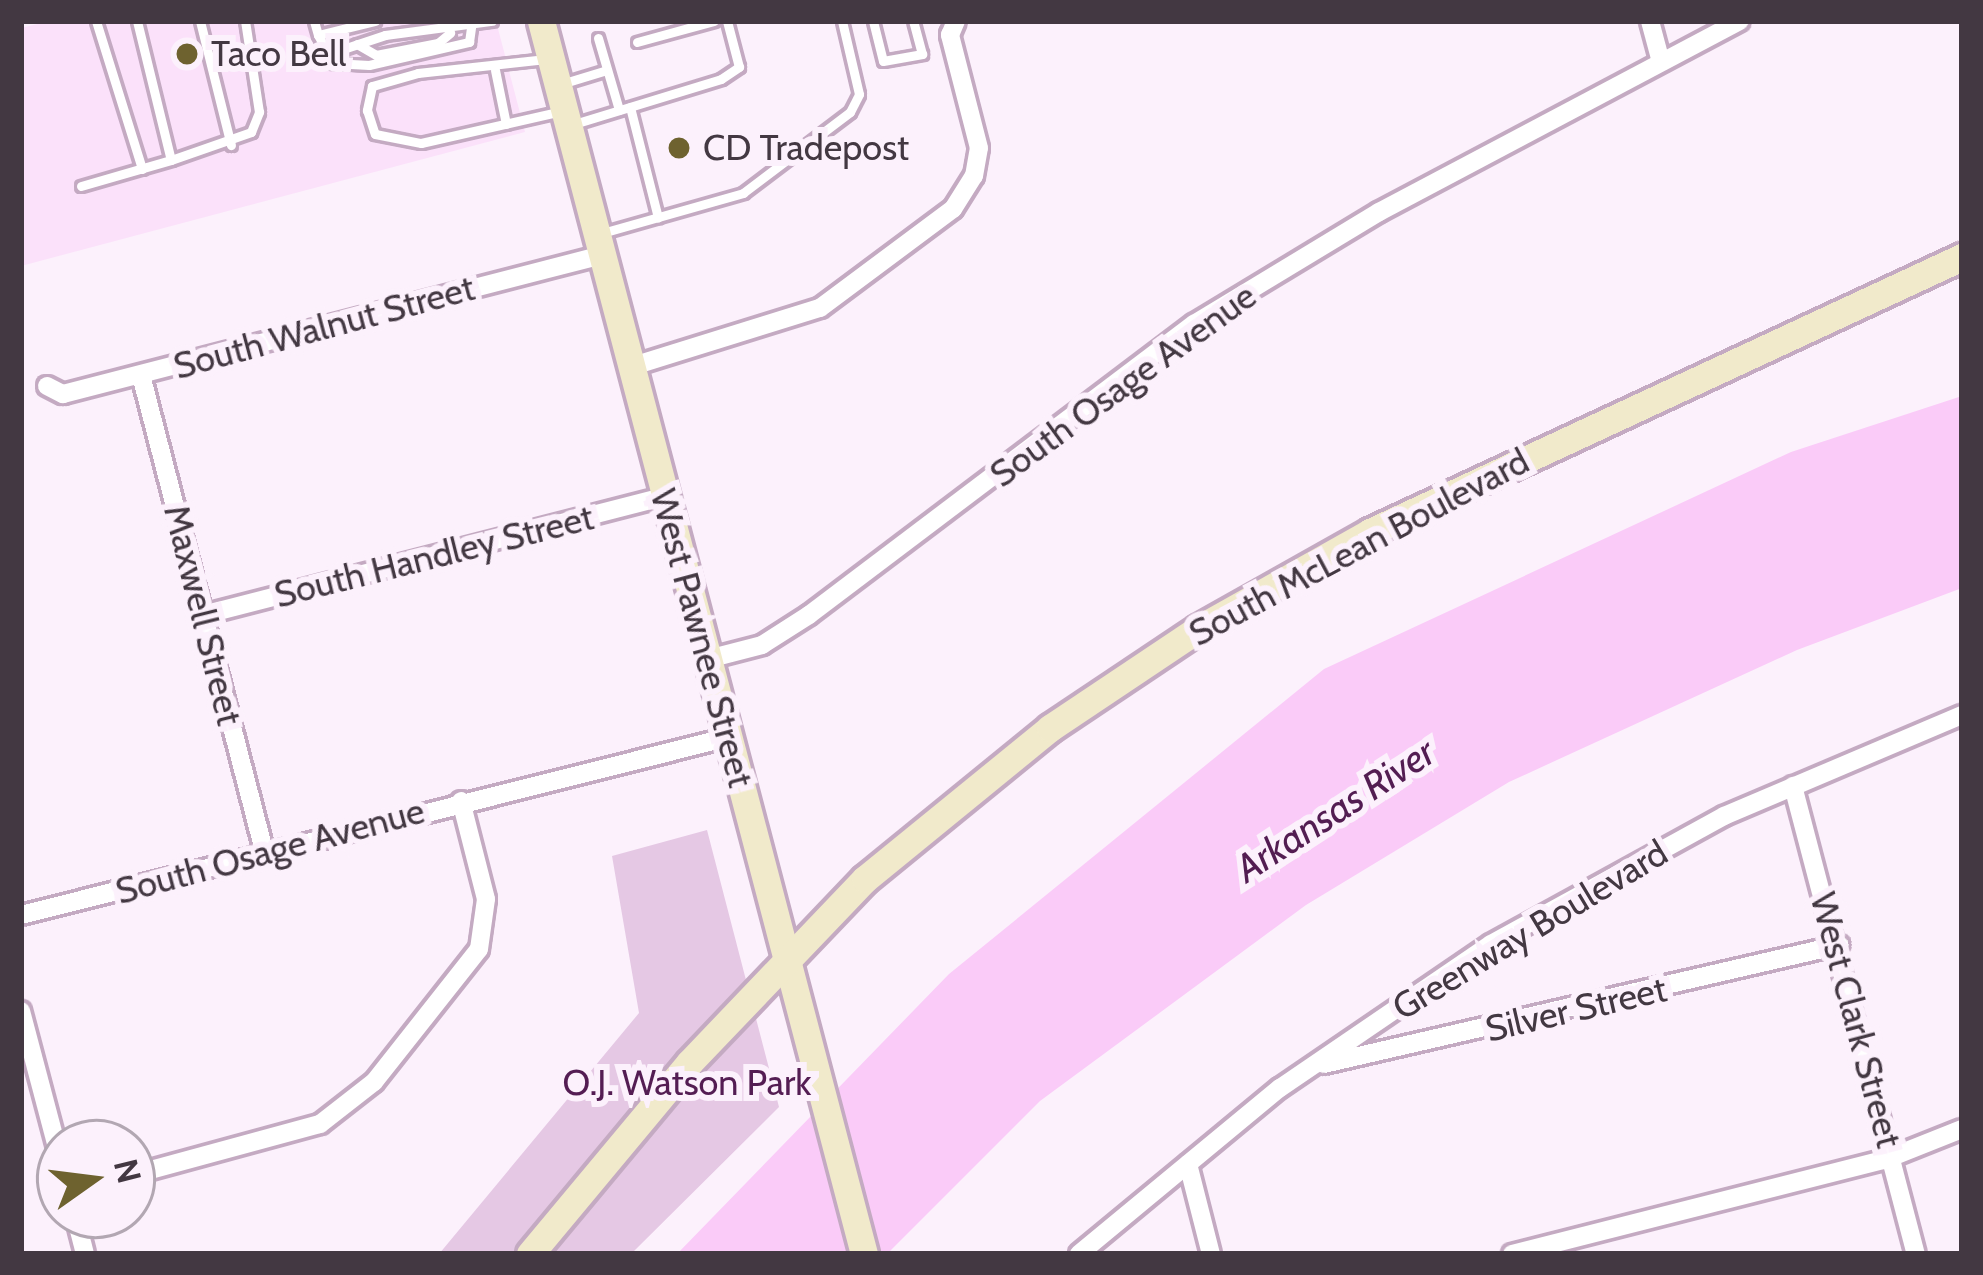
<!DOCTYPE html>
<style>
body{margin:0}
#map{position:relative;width:1983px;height:1275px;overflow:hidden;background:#fcf1fc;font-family:Cabin,sans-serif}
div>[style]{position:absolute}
.built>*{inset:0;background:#fbe1fa}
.green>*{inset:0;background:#e5c8e4}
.water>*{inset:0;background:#facbf8}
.roads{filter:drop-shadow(3px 0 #c4aac2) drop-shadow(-3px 0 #c4aac2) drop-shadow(0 3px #c4aac2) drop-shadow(0 -3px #c4aac2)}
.lane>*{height:9px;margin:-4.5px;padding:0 4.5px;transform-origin:4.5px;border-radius:4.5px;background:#fff}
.street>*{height:18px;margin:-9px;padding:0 9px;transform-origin:9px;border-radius:9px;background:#fff}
.secondary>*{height:27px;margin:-13.5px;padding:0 13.5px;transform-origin:13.5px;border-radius:13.5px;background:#f1eacb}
.dots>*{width:33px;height:33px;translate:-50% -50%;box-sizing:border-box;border:6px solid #fcf1fc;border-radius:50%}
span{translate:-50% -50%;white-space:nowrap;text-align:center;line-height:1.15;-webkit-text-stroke:12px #fcf1fc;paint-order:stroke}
.poi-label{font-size:36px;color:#433842}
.left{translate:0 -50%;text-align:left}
.street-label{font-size:36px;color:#433842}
.park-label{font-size:36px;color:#541d53}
.water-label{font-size:39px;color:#531d52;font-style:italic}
.frame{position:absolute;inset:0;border:24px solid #433842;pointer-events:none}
.north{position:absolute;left:36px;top:1119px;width:120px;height:120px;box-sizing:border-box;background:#fcf1fc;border:3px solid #b2a7b2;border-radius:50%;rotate:76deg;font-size:33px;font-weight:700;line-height:48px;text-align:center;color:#433842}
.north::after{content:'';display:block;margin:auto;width:42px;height:54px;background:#6e622f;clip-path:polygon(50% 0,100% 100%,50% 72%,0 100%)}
</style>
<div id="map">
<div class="built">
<div style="clip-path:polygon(50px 21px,496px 21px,525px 132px,21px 266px,21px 28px)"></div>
</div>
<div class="green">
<div style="clip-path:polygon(707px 830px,779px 1107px,631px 1254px,439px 1254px,639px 1013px,612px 856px)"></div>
</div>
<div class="water">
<div style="clip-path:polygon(1962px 396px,1962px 588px,1797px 650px,1509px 782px,1306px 905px,1040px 1101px,887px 1254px,677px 1254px,949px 974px,1324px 669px,1791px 452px)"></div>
</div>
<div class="roads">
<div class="lane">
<div style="left:96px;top:21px;width:155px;rotate:72.7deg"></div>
<div style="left:137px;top:21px;width:143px;rotate:76.3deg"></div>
<div style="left:171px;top:160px;width:85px;rotate:-19.3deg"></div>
<div style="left:251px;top:132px;width:22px;rotate:-68deg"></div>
<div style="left:259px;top:112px;width:92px;rotate:-98.7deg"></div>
<div style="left:200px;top:21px;width:128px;rotate:76deg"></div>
<div style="left:314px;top:21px;width:15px;rotate:74deg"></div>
<div style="left:318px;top:35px;width:59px;rotate:-13.8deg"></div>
<div style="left:873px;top:21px;width:41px;rotate:76deg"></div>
<div style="left:883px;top:61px;width:40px;rotate:-10deg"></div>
<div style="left:922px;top:54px;width:34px;rotate:-105deg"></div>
<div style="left:318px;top:35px;width:32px;rotate:62deg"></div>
<div style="left:333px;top:63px;width:36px;rotate:3deg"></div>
<div style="left:369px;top:65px;width:103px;rotate:-13deg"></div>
<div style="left:469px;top:42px;width:21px;rotate:-82deg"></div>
<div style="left:598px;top:38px;width:75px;rotate:73.7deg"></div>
<div style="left:637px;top:42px;width:80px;rotate:-15.3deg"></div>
<div style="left:357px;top:44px;width:22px;rotate:30deg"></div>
<div style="left:376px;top:55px;width:63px;rotate:-11deg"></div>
<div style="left:438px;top:43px;width:16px;rotate:-40deg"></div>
<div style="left:325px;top:55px;width:63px;rotate:-18.4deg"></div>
<div style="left:385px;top:35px;width:108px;rotate:-7.5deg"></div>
<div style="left:546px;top:59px;width:129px;rotate:173.8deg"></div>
<div style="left:418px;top:73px;width:48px;rotate:164.2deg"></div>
<div style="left:372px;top:86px;width:25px;rotate:102deg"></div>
<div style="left:367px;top:110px;width:25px;rotate:72deg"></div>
<div style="left:375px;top:134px;width:47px;rotate:11.1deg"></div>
<div style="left:421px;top:143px;width:145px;rotate:-12.8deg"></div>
<div style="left:495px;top:70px;width:55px;rotate:78.5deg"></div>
<div style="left:561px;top:84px;width:48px;rotate:-16.9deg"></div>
<div style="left:630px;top:107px;width:114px;rotate:75.8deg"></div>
<div style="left:574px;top:124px;width:154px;rotate:-17deg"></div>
<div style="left:721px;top:79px;width:22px;rotate:-34deg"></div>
<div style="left:739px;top:67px;width:48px;rotate:-104.6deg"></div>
<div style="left:81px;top:186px;width:94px;rotate:-16.1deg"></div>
<div style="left:602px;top:233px;width:147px;rotate:-15.8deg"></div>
<div style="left:743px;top:193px;width:134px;rotate:-37.1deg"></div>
<div style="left:850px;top:112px;width:20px;rotate:-63deg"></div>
<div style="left:859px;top:94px;width:75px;rotate:-103.1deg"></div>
</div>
<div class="street">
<div style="left:1650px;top:21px;width:42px;rotate:75deg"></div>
<div style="left:630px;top:367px;width:199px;rotate:-17.3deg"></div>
<div style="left:820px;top:308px;width:166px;rotate:-36.7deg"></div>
<div style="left:953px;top:209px;width:39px;rotate:-58deg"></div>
<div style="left:974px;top:176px;width:28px;rotate:-80deg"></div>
<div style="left:979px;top:148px;width:117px;rotate:-104.4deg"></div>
<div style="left:950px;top:35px;width:15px;rotate:-67deg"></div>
<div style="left:141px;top:375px;width:497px;rotate:75.5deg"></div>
<div style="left:47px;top:386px;width:18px;rotate:27deg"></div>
<div style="left:63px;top:394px;width:557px;rotate:-14.46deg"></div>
<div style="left:203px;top:615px;width:477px;rotate:-14.4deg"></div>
<div style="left:708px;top:659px;width:56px;rotate:-14.5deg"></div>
<div style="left:762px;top:645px;width:56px;rotate:-32.6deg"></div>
<div style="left:809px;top:615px;width:483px;rotate:-37.1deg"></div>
<div style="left:1194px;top:324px;width:216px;rotate:-31.2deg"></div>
<div style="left:1379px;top:212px;width:408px;rotate:-27.9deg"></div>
<div style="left:1793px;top:786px;width:484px;rotate:75.3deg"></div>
<div style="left:21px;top:915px;width:730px;rotate:-14.11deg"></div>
<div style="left:21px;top:1011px;width:153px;rotate:75.2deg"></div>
<div style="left:1324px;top:1064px;width:529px;rotate:-13.01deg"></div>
<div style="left:1188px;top:1164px;width:93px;rotate:75.7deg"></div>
<div style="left:132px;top:1175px;width:195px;rotate:-15.2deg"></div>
<div style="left:320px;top:1124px;width:68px;rotate:-37.9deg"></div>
<div style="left:374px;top:1082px;width:169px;rotate:-51.7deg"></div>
<div style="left:479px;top:949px;width:50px;rotate:-82deg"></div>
<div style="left:486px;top:899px;width:101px;rotate:-104.3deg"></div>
<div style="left:75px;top:1215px;width:40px;rotate:75.6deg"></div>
<div style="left:1079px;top:1254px;width:261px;rotate:-39.6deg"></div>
<div style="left:1280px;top:1088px;width:255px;rotate:-34.3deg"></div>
<div style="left:1491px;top:944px;width:266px;rotate:-28.8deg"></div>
<div style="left:1724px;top:816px;width:259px;rotate:-23deg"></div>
<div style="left:1512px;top:1254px;width:384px;rotate:-14.2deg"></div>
<div style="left:1884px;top:1160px;width:84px;rotate:-21.7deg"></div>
</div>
<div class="secondary">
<div style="left:541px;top:21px;width:1275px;rotate:75.32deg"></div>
<div style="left:530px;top:1254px;width:249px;rotate:-50.2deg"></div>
<div style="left:689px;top:1063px;width:255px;rotate:-46.3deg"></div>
<div style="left:865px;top:879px;width:239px;rotate:-39.2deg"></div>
<div style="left:1050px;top:728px;width:178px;rotate:-33.8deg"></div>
<div style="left:1198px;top:629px;width:197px;rotate:-29.4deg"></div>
<div style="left:1370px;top:532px;width:653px;rotate:-24.92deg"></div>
</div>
</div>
<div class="dots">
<div style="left:187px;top:54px;background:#6e622f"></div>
<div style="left:679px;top:148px;background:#6e622f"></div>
</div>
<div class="poi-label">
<span class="left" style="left:211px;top:54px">Taco Bell</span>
<span class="left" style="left:703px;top:148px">CD Tradepost</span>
</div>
<div class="street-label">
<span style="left:324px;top:327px;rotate:-15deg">South Walnut Street</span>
<span style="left:1123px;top:385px;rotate:-36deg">South Osage Avenue</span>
<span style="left:1359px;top:547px;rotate:-28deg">South McLean Boulevard</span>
<span style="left:434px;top:556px;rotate:-14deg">South Handley Street</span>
<span style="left:203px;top:615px;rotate:76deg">Maxwell Street</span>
<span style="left:702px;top:638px;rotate:75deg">West Pawnee Street</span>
<span style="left:270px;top:851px;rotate:-15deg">South Osage Avenue</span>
<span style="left:1530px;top:930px;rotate:-31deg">Greenway Boulevard</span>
<span style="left:1576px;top:1009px;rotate:-13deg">Silver Street</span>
<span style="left:1856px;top:1020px;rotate:75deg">West Clark Street</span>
</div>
<div class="park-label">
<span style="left:687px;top:1083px">O.J. Watson Park</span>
</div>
<div class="water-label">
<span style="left:1335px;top:810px;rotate:-33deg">Arkansas River</span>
</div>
<div class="frame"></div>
<div class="north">N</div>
</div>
